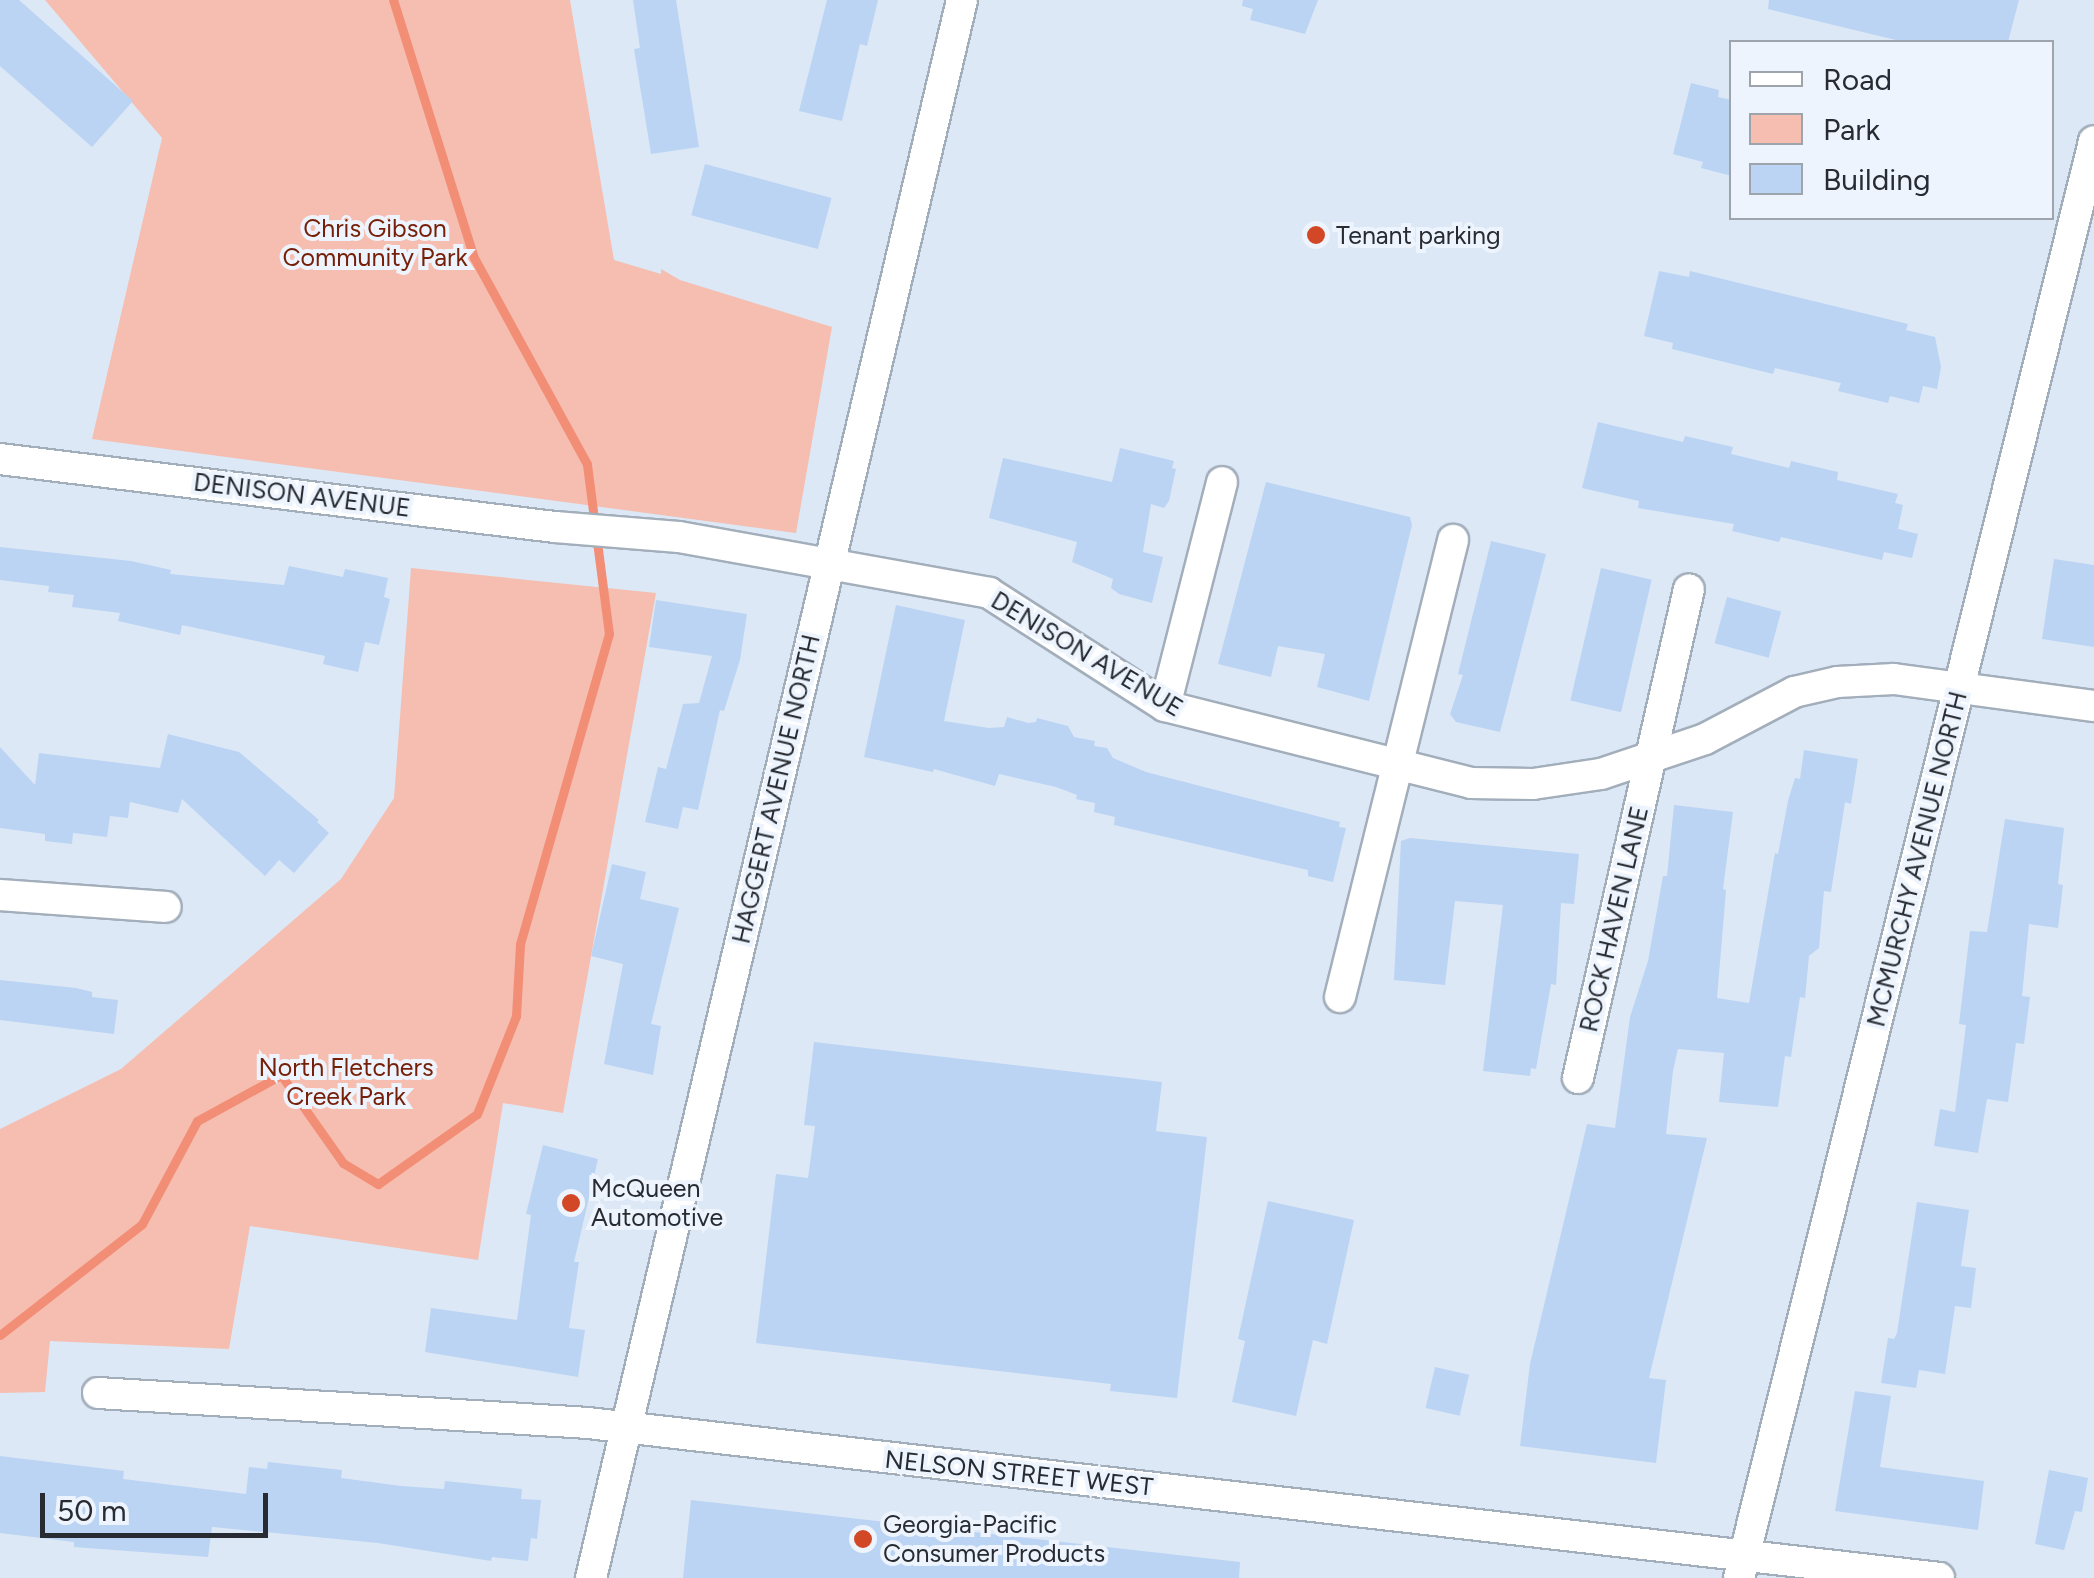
<!DOCTYPE html>
<style>
body{margin:0}
#map{position:relative;width:2094px;height:1578px;overflow:hidden;background:#dce8f6;font-family:Figtree,sans-serif}
div>[style]{position:absolute}
.green>*{inset:0;background:#f5beb0}
.stream>*{height:9px;margin:-4.5px;padding:0 4.5px;transform-origin:4.5px;border-radius:4.5px;background:#f28e76}
.building>*{inset:0;background:#bbd4f3;transform-origin:0 0}
.roads{filter:drop-shadow(2px 0 #a3aebb) drop-shadow(-2px 0 #a3aebb) drop-shadow(0 2px #a3aebb) drop-shadow(0 -2px #a3aebb)}
.minor>*{height:30px;margin:-15px;padding:0 15px;transform-origin:15px;border-radius:15px;background:#fff}
.dots>*{width:28px;height:28px;translate:-50% -50%;box-sizing:border-box;border:5px solid #edf4fd;border-radius:50%}
span{translate:-50% -50%;white-space:nowrap;text-align:center;line-height:1.15;-webkit-text-stroke:8px #edf4fd;paint-order:stroke}
.park-label{font-size:25px;color:#772009}
.poi-label{font-size:25px;color:#282c32}
.left{translate:0 -50%;text-align:left}
.street-label{font-size:25px;color:#282c32}
.legend{position:absolute;left:1729px;top:40px;width:325px;height:180px;box-sizing:border-box;background:#edf4fd;border:2px solid #9ea4ac;margin:0;padding:12px 18px;list-style:none;font-size:30px;color:#282c32}
.legend li{display:flex;align-items:center;gap:20px;height:50px}
.legend b{width:50px;border:2px solid #9ea4ac}
.scale{position:absolute;left:40px;top:1493px;width:228px;height:45px;box-sizing:border-box;border:5px solid #282c32;border-top:0;padding-left:12px;font-size:30px;line-height:35px;white-space:nowrap;color:#282c32;-webkit-text-stroke:8px #edf4fd;paint-order:stroke}
</style>
<div id="map">
<div class="green">
<div style="clip-path:polygon(45px 0,570px 0,614px 260px,661px 274px,661px 269px,680px 280px,832px 327px,796px 533px,92px 439px,162px 138px)"></div>
<div style="clip-path:polygon(411px 568px,656px 593px,563px 1113px,503px 1103px,478px 1260px,250px 1226px,229px 1349px,50px 1341px,45px 1392px,0 1393px,0 1129px,121px 1069px,341px 879px,394px 798px)"></div>
</div>
<div class="stream">
<div style="left:0;top:1335px;width:180px;rotate:-38deg"></div>
<div style="left:142px;top:1224px;width:117px;rotate:-61.9deg"></div>
<div style="left:197px;top:1121px;width:96px;rotate:-28.7deg"></div>
<div style="left:281px;top:1075px;width:108px;rotate:54.8deg"></div>
<div style="left:343px;top:1163px;width:41px;rotate:31deg"></div>
<div style="left:378px;top:1184px;width:121px;rotate:-35.3deg"></div>
<div style="left:477px;top:1114px;width:105px;rotate:-68.3deg"></div>
<div style="left:516px;top:1016px;width:72px;rotate:-86.8deg"></div>
<div style="left:520px;top:944px;width:323px;rotate:-74deg"></div>
<div style="left:609px;top:634px;width:171px;rotate:-97.4deg"></div>
<div style="left:587px;top:464px;width:235px;rotate:-118.7deg"></div>
<div style="left:474px;top:258px;width:270px;rotate:-107.4deg"></div>
</div>
<div class="building">
<div style="clip-path:polygon(0 0,19px 0,133px 101px,92px 147px,0 66px)"></div>
<div style="clip-path:polygon(633px 0,676px 0,699px 147px,651px 154px,634px 49px,640px 48px)"></div>
<div style="clip-path:polygon(827px 0,878px 0,867px 46px,860px 44px,842px 121px,799px 111px)"></div>
<div style="clip-path:polygon(1243px 0,1318px 0,1305px 34px,1250px 20px,1253px 9px,1242px 6px)"></div>
<div style="clip-path:polygon(1769px 0,2019px 0,2008px 42px,1904px 42px,1768px 9px)"></div>
<div style="clip-path:polygon(1691px 83px,1719px 90px,1718px 97px,1732px 100px,1732px 176px,1701px 168px,1703px 162px,1673px 154px)"></div>
<div style="left:705px;top:164px;width:131px;height:53px;rotate:15deg"></div>
<div style="clip-path:polygon(1659px 271px,1689px 277px,1690px 271px,1908px 324px,1906px 330px,1935px 337px,1941px 367px,1937px 389px,1923px 386px,1919px 403px,1890px 396px,1888px 403px,1838px 391px,1841px 383px,1775px 368px,1773px 374px,1672px 349px,1673px 343px,1644px 336px)"></div>
<div style="clip-path:polygon(1598px 422px,1683px 442px,1685px 436px,1733px 447px,1731px 454px,1789px 468px,1791px 461px,1838px 472px,1837px 480px,1898px 494px,1895px 503px,1903px 505px,1898px 529px,1918px 534px,1912px 558px,1884px 552px,1882px 560px,1781px 537px,1779px 542px,1732px 531px,1734px 524px,1638px 508px,1639px 501px,1582px 488px)"></div>
<div style="clip-path:polygon(1120px 448px,1174px 461px,1172px 468px,1176px 469px,1169px 501px,1164px 508px,1151px 504px,1143px 552px,1163px 557px,1152px 603px,1119px 594px,1111px 588px,1113px 579px,1072px 562px,1077px 542px,989px 518px,1003px 458px,1112px 482px)"></div>
<div style="clip-path:polygon(1266px 482px,1410px 517px,1412px 525px,1369px 701px,1317px 687px,1325px 654px,1278px 646px,1271px 677px,1218px 664px)"></div>
<div style="clip-path:polygon(1491px 541px,1546px 554px,1500px 732px,1456px 722px,1450px 714px,1463px 675px,1458px 674px)"></div>
<div style="clip-path:polygon(0 547px,131px 561px,171px 570px,170px 574px,284px 585px,289px 566px,343px 577px,345px 569px,388px 578px,384px 597px,390px 599px,379px 645px,365px 642px,358px 672px,323px 664px,325px 656px,182px 625px,180px 635px,118px 621px,120px 613px,72px 607px,74px 595px,48px 592px,49px 586px,0 580px)"></div>
<div style="clip-path:polygon(2054px 559px,2094px 565px,2094px 647px,2042px 639px)"></div>
<div style="left:1601px;top:568px;width:52px;height:136px;rotate:13deg"></div>
<div style="left:1727px;top:597px;width:56px;height:48px;rotate:15deg"></div>
<div style="clip-path:polygon(656px 600px,747px 614px,740px 660px,724px 711px,720px 710px,698px 810px,683px 807px,678px 829px,645px 822px,658px 767px,666px 769px,683px 704px,699px 703px,712px 656px,649px 647px)"></div>
<div style="clip-path:polygon(896px 605px,965px 620px,944px 721px,989px 728px,1004px 727px,1007px 717px,1028px 723px,1036px 722px,1037px 718px,1068px 726px,1074px 737px,1095px 741px,1094px 746px,1107px 748px,1113px 758px,1146px 772px,1340px 822px,1339px 827px,1346px 828px,1333px 882px,1308px 876px,1308px 870px,1114px 825px,1115px 817px,1094px 812px,1095px 803px,1076px 799px,1077px 795px,1056px 787px,999px 774px,995px 786px,934px 769px,933px 772px,864px 757px)"></div>
<div style="clip-path:polygon(168px 734px,239px 752px,319px 820px,317px 822px,329px 833px,294px 873px,279px 860px,265px 876px,182px 799px,178px 813px,130px 802px,128px 818px,110px 816px,107px 837px,73px 833px,72px 844px,45px 841px,45px 834px,0 828px,0 747px,35px 785px,39px 753px,160px 768px)"></div>
<div style="clip-path:polygon(1804px 750px,1858px 759px,1851px 804px,1845px 802px,1831px 892px,1824px 891px,1819px 948px,1809px 956px,1805px 998px,1800px 997px,1791px 1057px,1785px 1056px,1778px 1107px,1719px 1102px,1724px 1053px,1678px 1049px,1673px 1071px,1666px 1134px,1707px 1138px,1649px 1378px,1666px 1380px,1656px 1463px,1520px 1446px,1530px 1364px,1587px 1124px,1615px 1128px,1630px 1017px,1648px 961px,1663px 876px,1667px 876px,1674px 805px,1733px 812px,1723px 889px,1726px 890px,1717px 998px,1749px 1003px,1775px 853px,1778px 854px,1788px 801px,1795px 778px,1800px 779px)"></div>
<div style="clip-path:polygon(2005px 819px,2064px 828px,2058px 884px,2063px 885px,2058px 928px,2029px 924px,2022px 996px,2030px 997px,2024px 1044px,2016px 1043px,2008px 1102px,1987px 1099px,1978px 1153px,1934px 1146px,1940px 1109px,1955px 1112px,1966px 1025px,1959px 1024px,1970px 931px,1987px 932px)"></div>
<div style="clip-path:polygon(1410px 838px,1579px 854px,1574px 904px,1561px 903px,1556px 985px,1551px 984px,1536px 1069px,1531px 1068px,1530px 1076px,1483px 1071px,1503px 905px,1455px 901px,1445px 985px,1394px 980px,1401px 841px)"></div>
<div style="clip-path:polygon(612px 864px,646px 872px,640px 899px,679px 908px,651px 1024px,661px 1026px,653px 1075px,604px 1064px,623px 964px,591px 956px)"></div>
<div style="clip-path:polygon(0 980px,76px 988px,92px 992px,92px 997px,118px 1000px,114px 1034px,0 1020px)"></div>
<div style="clip-path:polygon(814px 1042px,1162px 1082px,1156px 1131px,1207px 1137px,1177px 1398px,1110px 1391px,1111px 1384px,756px 1343px,776px 1174px,808px 1178px,815px 1126px,804px 1125px)"></div>
<div style="clip-path:polygon(543px 1145px,598px 1159px,574px 1262px,579px 1262px,569px 1328px,585px 1330px,578px 1377px,425px 1352px,431px 1308px,517px 1320px,531px 1215px,526px 1214px)"></div>
<div style="clip-path:polygon(1268px 1201px,1354px 1220px,1327px 1344px,1313px 1340px,1296px 1416px,1232px 1402px,1245px 1341px,1238px 1339px)"></div>
<div style="clip-path:polygon(1917px 1202px,1969px 1210px,1961px 1266px,1976px 1268px,1971px 1308px,1955px 1306px,1945px 1374px,1919px 1370px,1916px 1388px,1881px 1383px,1888px 1338px,1894px 1339px,1897px 1333px)"></div>
<div style="left:1435px;top:1367px;width:35px;height:42px;rotate:13deg"></div>
<div style="clip-path:polygon(1855px 1391px,1891px 1396px,1880px 1467px,1984px 1481px,1978px 1530px,1835px 1511px)"></div>
<div style="clip-path:polygon(0 1456px,124px 1471px,123px 1479px,246px 1494px,249px 1467px,267px 1469px,268px 1462px,342px 1470px,341px 1478px,401px 1486px,444px 1489px,445px 1481px,522px 1489px,521px 1499px,541px 1500px,537px 1539px,531px 1538px,528px 1561px,492px 1557px,491px 1561px,378px 1543px,212px 1527px,208px 1557px,74px 1547px,74px 1542px,0 1533px)"></div>
<div style="clip-path:polygon(2049px 1470px,2088px 1478px,2082px 1512px,2075px 1511px,2064px 1550px,2035px 1544px)"></div>
<div style="clip-path:polygon(691px 1500px,1240px 1562px,1239px 1578px,683px 1578px)"></div>
</div>
<div class="roads">
<div class="minor">
<div style="left:0;top:459px;width:559px;rotate:6.99deg"></div>
<div style="left:555px;top:527px;width:124px;rotate:4.6deg"></div>
<div style="left:679px;top:537px;width:315px;rotate:10.2deg"></div>
<div style="left:989px;top:593px;width:209px;rotate:32.7deg"></div>
<div style="left:1165px;top:706px;width:316px;rotate:14.1deg"></div>
<div style="left:1471px;top:783px;width:62px;rotate:0.9deg"></div>
<div style="left:1533px;top:784px;width:69px;rotate:-8.4deg"></div>
<div style="left:1601px;top:774px;width:110px;rotate:-18.6deg"></div>
<div style="left:1705px;top:739px;width:101px;rotate:-27.8deg"></div>
<div style="left:1794px;top:692px;width:44px;rotate:-13.1deg"></div>
<div style="left:1837px;top:682px;width:57px;rotate:-3deg"></div>
<div style="left:1894px;top:679px;width:202px;rotate:7.7deg"></div>
<div style="left:1165px;top:706px;width:231px;rotate:-75.7deg"></div>
<div style="left:0;top:895px;width:166px;rotate:4.1deg"></div>
<div style="left:1340px;top:997px;width:471px;rotate:-76.1deg"></div>
<div style="left:1578px;top:1078px;width:501px;rotate:-77.21deg"></div>
<div style="left:98px;top:1393px;width:491px;rotate:3.5deg"></div>
<div style="left:588px;top:1423px;width:1360px;rotate:6.54deg"></div>
<div style="left:591px;top:1578px;width:1621px;rotate:-76.77deg"></div>
<div style="left:1739px;top:1578px;width:1480px;rotate:-76.12deg"></div>
</div>
</div>
<div class="dots">
<div style="left:1316px;top:235px;background:#d24826"></div>
<div style="left:571px;top:1203px;background:#d24826"></div>
<div style="left:863px;top:1539px;background:#d24826"></div>
</div>
<div class="park-label">
<span style="left:375px;top:243px">Chris Gibson<br>Community Park</span>
<span style="left:346px;top:1082px">North Fletchers<br>Creek Park</span>
</div>
<div class="poi-label">
<span class="left" style="left:1336px;top:235px">Tenant parking</span>
<span class="left" style="left:591px;top:1203px">McQueen<br>Automotive</span>
<span class="left" style="left:883px;top:1539px">Georgia-Pacific<br>Consumer Products</span>
</div>
<div class="street-label">
<span style="left:302px;top:495px;rotate:7deg">DENISON AVENUE</span>
<span style="left:1087px;top:654px;rotate:31deg">DENISON AVENUE</span>
<span style="left:776px;top:789px;rotate:-77deg">HAGGERT AVENUE NORTH</span>
<span style="left:1917px;top:859px;rotate:-76deg">MCMURCHY AVENUE NORTH</span>
<span style="left:1614px;top:919px;rotate:-77deg">ROCK HAVEN LANE</span>
<span style="left:1019px;top:1473px;rotate:6deg">NELSON STREET WEST</span>
</div>
<ul class="legend">
<li><b style="height:12px;background:#fff"></b>Road</li>
<li><b style="height:28px;background:#f5beb0"></b>Park</li>
<li><b style="height:28px;background:#bbd4f3"></b>Building</li>
</ul>
<div class="scale">50 m</div>
</div>
